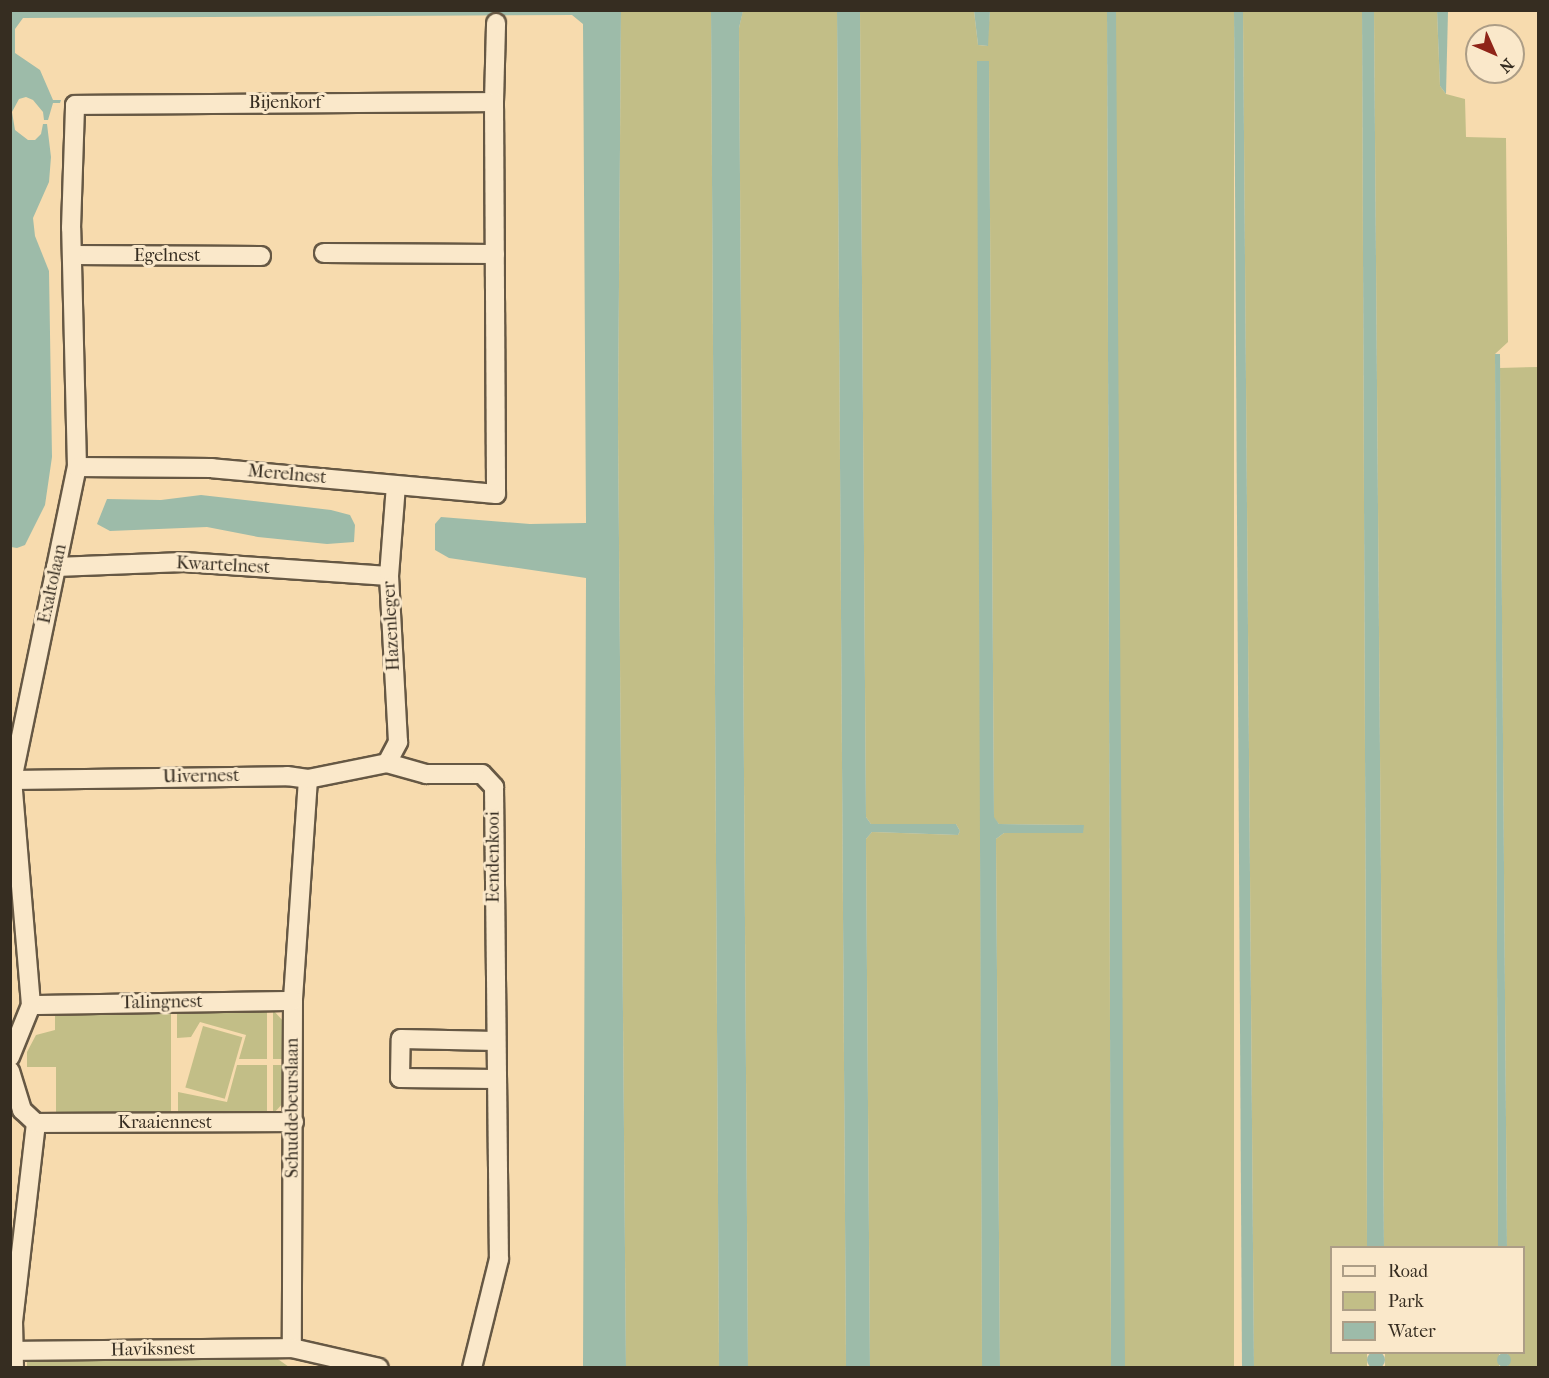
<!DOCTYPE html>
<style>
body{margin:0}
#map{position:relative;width:1549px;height:1378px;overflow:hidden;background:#f7dbae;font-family:"IM FELL French Canon",serif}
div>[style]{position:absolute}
.green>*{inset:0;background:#c2be87;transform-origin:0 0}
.water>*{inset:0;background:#9dbba9}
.round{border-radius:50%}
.roads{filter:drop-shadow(2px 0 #665844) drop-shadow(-2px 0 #665844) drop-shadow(0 2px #665844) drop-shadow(0 -2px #665844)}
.minor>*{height:18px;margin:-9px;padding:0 9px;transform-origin:9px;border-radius:9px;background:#fae8ca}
span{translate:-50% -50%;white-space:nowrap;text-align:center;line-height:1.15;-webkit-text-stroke:6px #fae8ca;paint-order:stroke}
.street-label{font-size:18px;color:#362d21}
.frame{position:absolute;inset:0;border:12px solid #362d21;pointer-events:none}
.legend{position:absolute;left:1330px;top:1246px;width:195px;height:108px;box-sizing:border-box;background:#fae8ca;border:2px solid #ac9d86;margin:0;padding:8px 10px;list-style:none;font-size:18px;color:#362d21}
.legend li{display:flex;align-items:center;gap:12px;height:30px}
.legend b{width:30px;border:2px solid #ac9d86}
.north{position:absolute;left:1465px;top:24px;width:60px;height:60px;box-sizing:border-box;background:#fae8ca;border:2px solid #ac9d86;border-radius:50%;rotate:135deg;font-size:16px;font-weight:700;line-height:24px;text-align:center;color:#362d21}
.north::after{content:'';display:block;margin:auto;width:21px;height:27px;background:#8f2418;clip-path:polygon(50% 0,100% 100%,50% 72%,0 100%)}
</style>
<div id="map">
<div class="green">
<div style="clip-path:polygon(621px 10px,711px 11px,719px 1367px,626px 1367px,618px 422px)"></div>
<div style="clip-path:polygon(837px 10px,846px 1367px,748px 1367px,739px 28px,743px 10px)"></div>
<div style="clip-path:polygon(860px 11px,974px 11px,978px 45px,987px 46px,990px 11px,1107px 11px,1111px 1367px,1000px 1367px,996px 839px,1004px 833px,1083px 833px,1083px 825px,999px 824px,994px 818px,989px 62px,978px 61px,982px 1367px,870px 1367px,866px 839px,872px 832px,958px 835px,960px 831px,956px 824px,871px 824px,866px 817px)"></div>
<div style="left:1116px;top:11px;width:118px;height:1356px"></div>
<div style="clip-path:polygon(1243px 11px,1362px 12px,1367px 1247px,1332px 1248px,1332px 1352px,1367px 1353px,1367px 1367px,1254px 1367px)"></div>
<div style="clip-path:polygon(1374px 11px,1437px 11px,1440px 86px,1446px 94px,1465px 99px,1466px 137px,1506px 138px,1508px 342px,1495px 354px,1498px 1247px,1384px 1247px)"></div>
<div style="clip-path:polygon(1538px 367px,1538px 1368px,1508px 1367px,1508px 1353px,1524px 1352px,1524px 1248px,1507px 1247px,1500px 368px)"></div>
<div style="clip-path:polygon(267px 1010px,267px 1059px,239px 1059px,246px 1035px,200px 1022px,191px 1037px,177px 1038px,177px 1011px)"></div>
<div style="clip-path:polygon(273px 1010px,284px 1022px,285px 1059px,273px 1059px)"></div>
<div style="clip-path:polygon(171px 1011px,171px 1115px,56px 1115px,56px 1067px,27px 1067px,27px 1052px,36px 1035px,55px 1030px,55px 1012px)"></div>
<div style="left:203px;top:1026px;width:41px;height:64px;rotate:16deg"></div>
<div style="clip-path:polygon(237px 1065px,267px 1065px,267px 1114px,178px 1115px,178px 1092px,227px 1102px)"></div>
<div style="clip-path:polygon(273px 1065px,285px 1065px,285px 1101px,273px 1114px)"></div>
<div style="left:1385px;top:1353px;width:114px;height:14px"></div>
<div style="clip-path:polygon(275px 1357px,289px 1367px,27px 1368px,27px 1359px)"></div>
</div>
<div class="water">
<div style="clip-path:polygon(11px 11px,621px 11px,618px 422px,626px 1367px,583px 1367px,586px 578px,449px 558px,435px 550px,435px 524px,441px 517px,530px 524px,586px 523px,583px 24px,572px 15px,23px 18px,15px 29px,15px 53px,40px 70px,53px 100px,61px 100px,60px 103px,53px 103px,48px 120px,44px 120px,43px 112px,33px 100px,26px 97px,19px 99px,12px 112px,15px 130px,28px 140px,35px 140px,41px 134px,43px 124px,47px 124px,51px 157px,49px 182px,33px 218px,35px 236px,49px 271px,52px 457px,45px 505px,25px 545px,17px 548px,11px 547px)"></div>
<div style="clip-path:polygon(711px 11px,743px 11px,739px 28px,748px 1368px,719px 1367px)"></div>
<div style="clip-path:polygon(837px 11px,860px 11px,866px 817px,871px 824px,956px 824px,960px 831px,958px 835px,872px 832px,866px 839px,870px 1368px,846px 1367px)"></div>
<div style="clip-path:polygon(974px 11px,990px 11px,988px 46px,978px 45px)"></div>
<div style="clip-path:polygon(1107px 11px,1116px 11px,1125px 1368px,1111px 1367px)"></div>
<div style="clip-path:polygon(1234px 11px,1243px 11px,1254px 1368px,1242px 1367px)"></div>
<div style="clip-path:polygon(1362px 11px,1374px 11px,1384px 1248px,1367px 1247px)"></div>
<div style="clip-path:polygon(1437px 11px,1448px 11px,1446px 94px,1440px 86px)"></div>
<div style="clip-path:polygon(977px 61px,989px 61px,994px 817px,999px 824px,1084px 825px,1083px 833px,1004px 833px,996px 839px,1000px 1368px,982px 1367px)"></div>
<div style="clip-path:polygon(1495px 354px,1500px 354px,1507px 1248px,1498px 1247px)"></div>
<div style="clip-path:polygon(201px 495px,331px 510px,350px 515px,355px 525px,354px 542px,327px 544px,258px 537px,207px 527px,110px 531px,97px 524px,107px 499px,161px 500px)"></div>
<div class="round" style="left:1367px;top:1351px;width:18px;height:18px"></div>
<div class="round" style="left:1497px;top:1353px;width:14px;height:14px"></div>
</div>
<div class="roads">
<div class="minor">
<div style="left:494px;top:102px;width:79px;rotate:-88.5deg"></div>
<div style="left:324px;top:253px;width:171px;rotate:0.3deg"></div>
<div style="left:72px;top:255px;width:189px;rotate:0.3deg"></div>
<div style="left:56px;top:567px;width:128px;rotate:-2.2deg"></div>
<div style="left:184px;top:562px;width:205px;rotate:3.9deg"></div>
<div style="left:387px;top:763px;width:24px;rotate:-62deg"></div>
<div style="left:398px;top:742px;width:166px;rotate:-93.1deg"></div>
<div style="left:389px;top:576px;width:90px;rotate:-85.6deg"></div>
<div style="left:308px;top:779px;width:223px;rotate:93.9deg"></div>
<div style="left:293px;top:1001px;width:347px;rotate:90.2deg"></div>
<div style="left:292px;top:1348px;width:89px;rotate:12.9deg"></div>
<div style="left:12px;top:780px;width:275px;rotate:-0.8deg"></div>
<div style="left:287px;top:776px;width:21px;rotate:8deg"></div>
<div style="left:308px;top:779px;width:81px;rotate:-11.4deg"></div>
<div style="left:387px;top:763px;width:41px;rotate:15.8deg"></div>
<div style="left:426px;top:774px;width:56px"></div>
<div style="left:482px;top:774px;width:18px;rotate:47deg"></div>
<div style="left:494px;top:787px;width:472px;rotate:89.4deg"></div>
<div style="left:499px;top:1259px;width:112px;rotate:103.9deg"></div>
<div style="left:31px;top:1005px;width:262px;rotate:-0.9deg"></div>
<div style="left:10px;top:1057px;width:56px;rotate:-68deg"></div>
<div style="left:31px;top:1005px;width:226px;rotate:-94.8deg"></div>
<div style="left:12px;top:780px;width:320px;rotate:-78.3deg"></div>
<div style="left:77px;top:467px;width:239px;rotate:-91.4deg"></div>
<div style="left:71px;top:228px;width:123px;rotate:-88.1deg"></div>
<div style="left:75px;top:105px;width:419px;rotate:-0.4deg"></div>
<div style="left:494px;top:102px;width:392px;rotate:89.7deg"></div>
<div style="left:496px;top:494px;width:285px;rotate:-174.8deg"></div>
<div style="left:212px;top:468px;width:135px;rotate:-179.6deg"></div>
<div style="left:10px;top:1071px;width:41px;rotate:72.9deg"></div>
<div style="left:22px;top:1110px;width:19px;rotate:43deg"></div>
<div style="left:36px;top:1123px;width:199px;rotate:96.6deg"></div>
<div style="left:13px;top:1321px;width:47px;rotate:88.8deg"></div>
<div style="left:495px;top:1079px;width:95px;rotate:-179.4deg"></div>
<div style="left:400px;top:1078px;width:39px;rotate:-89deg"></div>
<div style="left:401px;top:1039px;width:95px;rotate:1.2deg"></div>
<div style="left:36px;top:1123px;width:258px;rotate:-0.2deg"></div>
<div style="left:14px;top:1351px;width:278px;rotate:-0.6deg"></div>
</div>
</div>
<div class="street-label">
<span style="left:285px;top:103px">Bijenkorf</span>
<span style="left:167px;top:256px">Egelnest</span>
<span style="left:287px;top:475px;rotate:5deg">Merelnest</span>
<span style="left:223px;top:566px;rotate:3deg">Kwartelnest</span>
<span style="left:53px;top:584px;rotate:-78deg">Exaltolaan</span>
<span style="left:392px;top:626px;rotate:-93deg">Hazenleger</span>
<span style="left:201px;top:777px;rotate:-1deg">Uivernest</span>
<span style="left:494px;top:857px;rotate:-90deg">Eendenkooi</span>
<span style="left:162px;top:1003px;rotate:-1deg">Talingnest</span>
<span style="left:293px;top:1108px;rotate:-90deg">Schuddebeurslaan</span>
<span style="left:165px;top:1123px">Kraaiennest</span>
<span style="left:153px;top:1350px;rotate:-1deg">Haviksnest</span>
</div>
<div class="frame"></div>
<ul class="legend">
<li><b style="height:8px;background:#fae8ca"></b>Road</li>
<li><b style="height:16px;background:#c2be87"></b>Park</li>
<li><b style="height:16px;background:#9dbba9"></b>Water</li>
</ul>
<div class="north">N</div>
</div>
